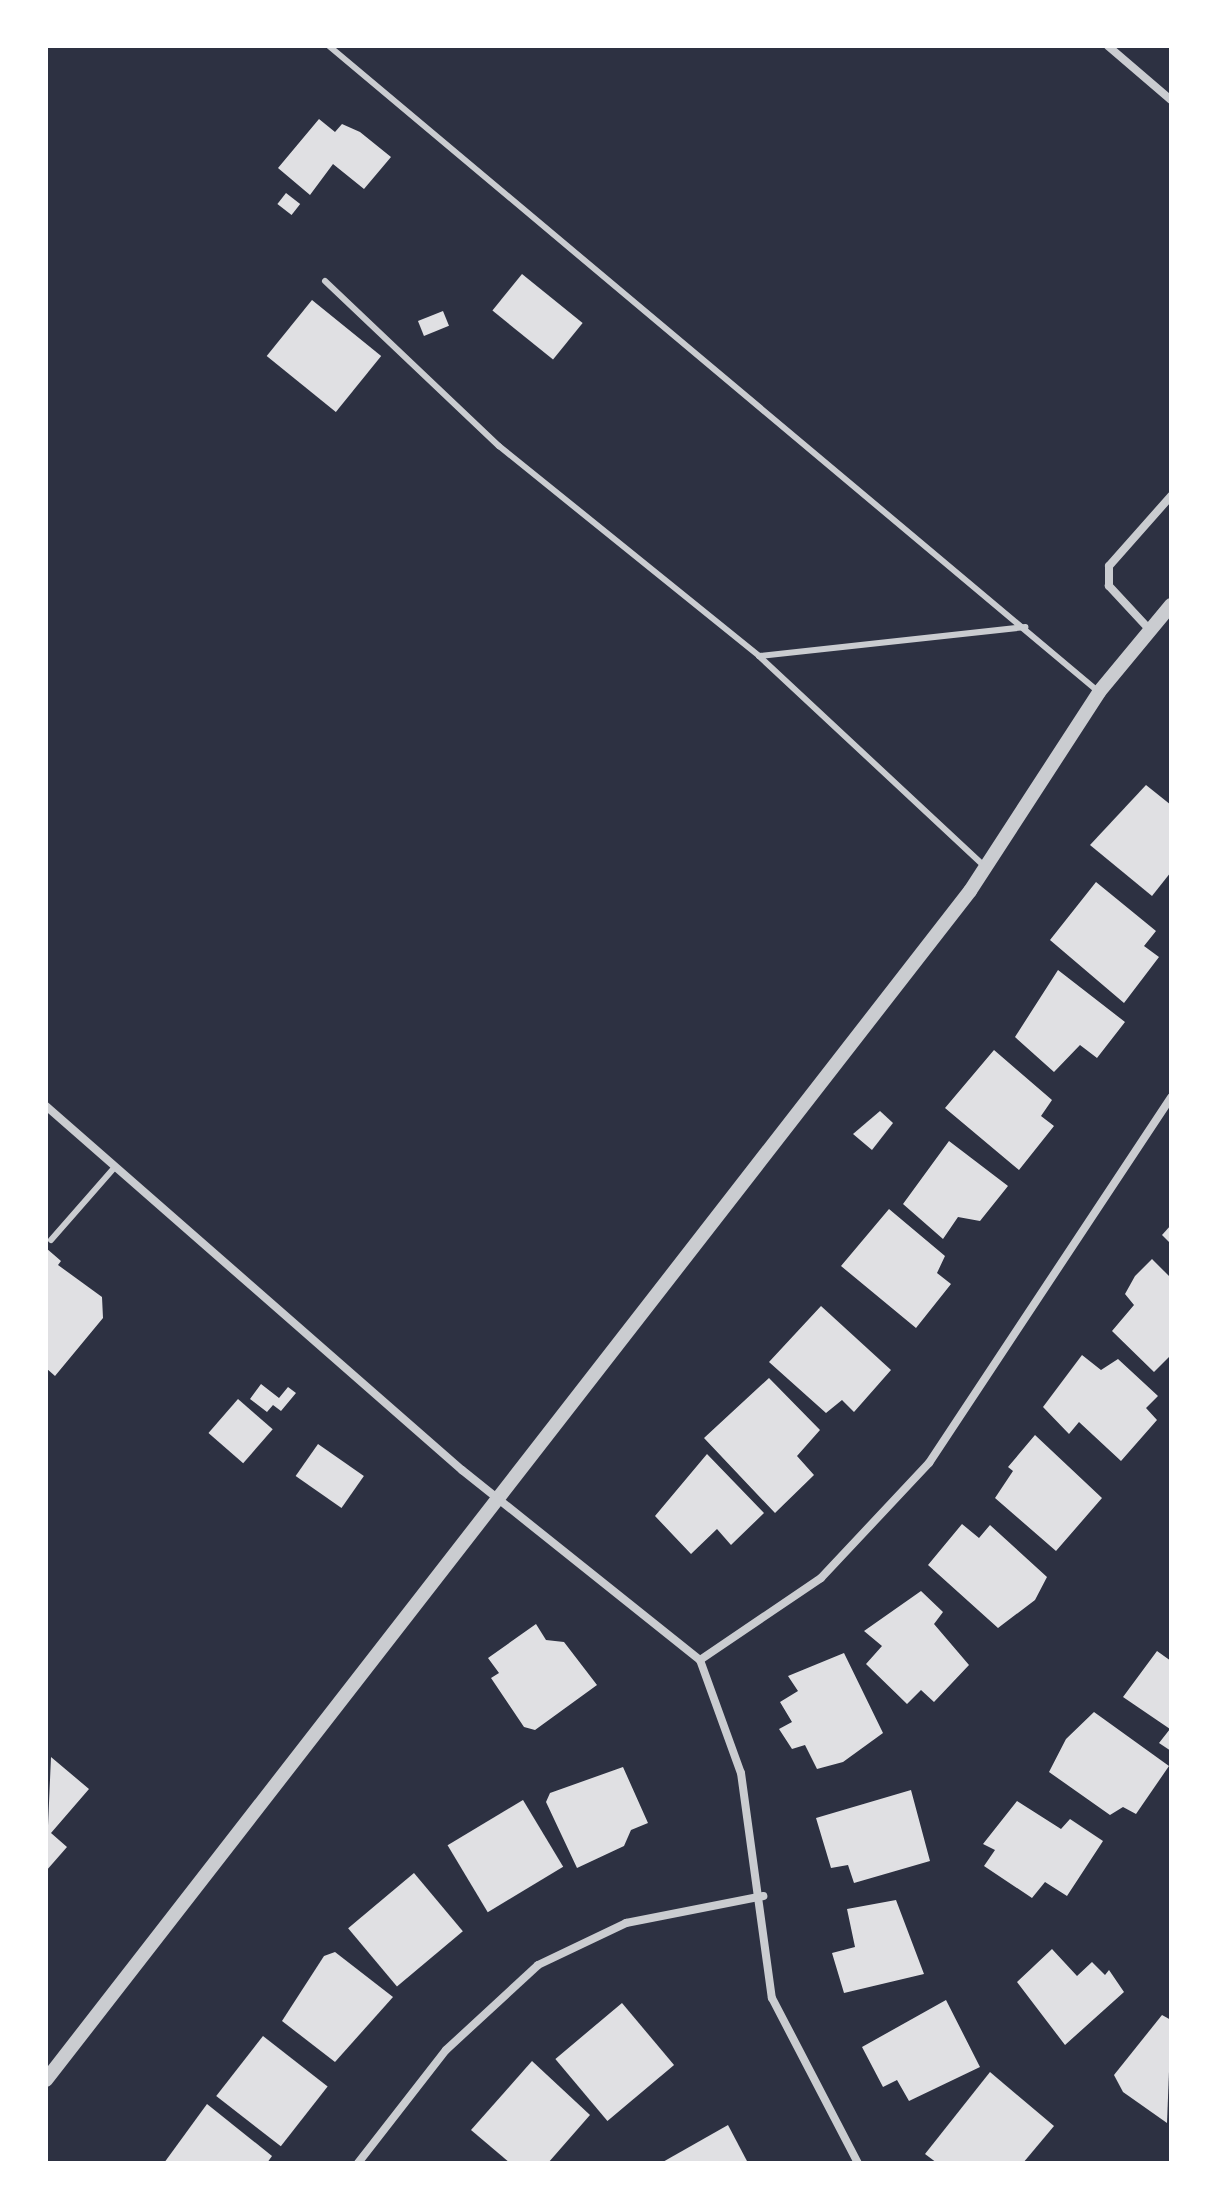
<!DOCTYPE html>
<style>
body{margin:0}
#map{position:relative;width:1217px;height:2209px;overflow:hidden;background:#2d3142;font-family:"Titillium Web",sans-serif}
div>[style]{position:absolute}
.building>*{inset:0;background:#e0e0e3;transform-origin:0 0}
.service>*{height:6px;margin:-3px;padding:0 3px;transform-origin:3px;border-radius:3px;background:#caccd0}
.minor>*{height:8px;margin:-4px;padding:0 4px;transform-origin:4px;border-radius:4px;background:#caccd0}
.tertiary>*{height:14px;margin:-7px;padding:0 7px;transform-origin:7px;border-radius:7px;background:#caccd0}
span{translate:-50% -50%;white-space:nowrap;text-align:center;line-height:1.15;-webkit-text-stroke:8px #fff;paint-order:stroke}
.frame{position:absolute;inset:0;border:48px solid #fff;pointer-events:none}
</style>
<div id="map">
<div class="building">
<div style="clip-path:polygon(319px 119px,335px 132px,342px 124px,360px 132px,391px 157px,364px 189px,333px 164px,310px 195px,278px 168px)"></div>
<div style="left:286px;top:193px;width:18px;height:14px;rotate:38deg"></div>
<div style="left:522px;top:274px;width:78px;height:47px;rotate:39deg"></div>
<div style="left:312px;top:300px;width:89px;height:72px;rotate:39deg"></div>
<div style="left:443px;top:311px;width:16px;height:27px;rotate:68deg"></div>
<div style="clip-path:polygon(1146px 785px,1171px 805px,1171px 872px,1152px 896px,1090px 845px)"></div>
<div style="clip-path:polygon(1096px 882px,1156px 931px,1144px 946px,1159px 957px,1124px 1003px,1050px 940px)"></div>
<div style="clip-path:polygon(1058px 970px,1125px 1022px,1097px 1058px,1080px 1045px,1054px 1072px,1015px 1037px)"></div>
<div style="clip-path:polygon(994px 1050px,1052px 1100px,1041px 1116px,1054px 1126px,1019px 1170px,945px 1108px)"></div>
<div style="clip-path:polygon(880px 1111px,893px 1123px,872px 1150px,853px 1134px)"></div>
<div style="clip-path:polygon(949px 1141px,1008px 1186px,980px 1221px,958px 1217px,943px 1239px,903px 1204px)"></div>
<div style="clip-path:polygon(889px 1209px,945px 1256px,937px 1273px,951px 1284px,916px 1328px,841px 1266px)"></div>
<div style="clip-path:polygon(1171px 1225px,1171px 1244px,1162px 1235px)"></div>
<div style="clip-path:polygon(46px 1248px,61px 1261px,58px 1265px,102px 1297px,103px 1318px,55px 1376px,46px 1368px)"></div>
<div style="clip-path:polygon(1152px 1259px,1171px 1278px,1171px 1355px,1154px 1372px,1112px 1331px,1134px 1305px,1125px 1294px,1135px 1276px)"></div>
<div style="clip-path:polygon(821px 1306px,891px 1370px,854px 1412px,842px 1400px,826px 1413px,769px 1362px)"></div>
<div style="clip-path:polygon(1082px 1355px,1101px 1370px,1118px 1359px,1158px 1396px,1146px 1408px,1157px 1420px,1121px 1461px,1079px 1422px,1069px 1434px,1043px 1407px)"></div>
<div style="clip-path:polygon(769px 1378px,820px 1430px,797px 1456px,814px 1475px,775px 1513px,704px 1438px)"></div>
<div style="clip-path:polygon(261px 1384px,279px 1398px,288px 1387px,296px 1393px,281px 1411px,273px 1405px,267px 1412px,250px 1399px)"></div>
<div style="left:238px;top:1399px;width:46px;height:45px;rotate:41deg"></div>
<div style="clip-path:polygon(1035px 1435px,1102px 1498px,1056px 1551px,995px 1498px,1013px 1471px,1008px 1467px)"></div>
<div style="left:318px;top:1444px;width:56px;height:39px;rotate:35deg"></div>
<div style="clip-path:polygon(707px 1454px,764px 1513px,731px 1545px,717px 1529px,691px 1554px,655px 1516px)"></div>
<div style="clip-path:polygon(962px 1524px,979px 1538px,990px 1525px,1047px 1577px,1035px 1600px,998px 1628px,928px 1565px)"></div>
<div style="clip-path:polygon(921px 1591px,943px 1612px,934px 1624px,969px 1665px,934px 1702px,921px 1690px,907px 1704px,866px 1664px,882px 1646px,864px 1631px)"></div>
<div style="clip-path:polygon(536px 1624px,546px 1640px,564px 1642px,597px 1685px,535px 1730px,524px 1727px,491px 1678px,499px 1673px,488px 1658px)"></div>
<div style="clip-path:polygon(1157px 1651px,1171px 1661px,1171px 1751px,1159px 1743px,1170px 1729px,1123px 1697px)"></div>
<div style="clip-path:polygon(844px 1653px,883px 1733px,843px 1762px,817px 1769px,805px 1745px,792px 1749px,779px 1729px,792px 1722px,780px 1702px,798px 1691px,788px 1676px)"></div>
<div style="clip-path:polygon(1094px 1712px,1169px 1766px,1136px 1814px,1123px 1807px,1110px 1815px,1049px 1772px,1066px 1739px)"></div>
<div style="clip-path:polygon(51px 1757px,89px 1789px,51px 1833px,67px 1847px,46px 1871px)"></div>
<div style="clip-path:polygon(623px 1767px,648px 1823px,631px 1830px,624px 1846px,577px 1868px,546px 1802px,550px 1793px)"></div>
<div style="clip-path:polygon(911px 1790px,930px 1861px,854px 1883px,848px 1865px,831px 1868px,816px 1818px)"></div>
<div style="left:523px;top:1800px;width:78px;height:88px;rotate:59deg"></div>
<div style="clip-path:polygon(1017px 1801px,1061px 1829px,1070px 1819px,1103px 1841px,1067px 1896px,1045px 1882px,1032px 1898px,984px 1866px,995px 1850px,983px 1844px)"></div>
<div style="left:414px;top:1873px;width:76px;height:86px;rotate:50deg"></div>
<div style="clip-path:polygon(896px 1900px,924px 1974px,844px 1993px,832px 1953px,855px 1947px,847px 1909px)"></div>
<div style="clip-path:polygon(1052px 1949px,1077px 1976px,1092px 1962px,1105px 1975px,1109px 1970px,1124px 1992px,1065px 2045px,1017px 1982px)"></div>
<div style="clip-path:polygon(335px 1952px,393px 1997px,335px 2062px,282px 2021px,324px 1956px)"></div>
<div style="clip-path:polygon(946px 2000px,980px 2067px,909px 2101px,897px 2080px,883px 2087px,862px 2047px)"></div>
<div style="left:622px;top:2003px;width:81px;height:87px;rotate:50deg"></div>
<div style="clip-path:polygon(1162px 2015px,1171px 2020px,1167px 2123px,1123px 2092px,1114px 2075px)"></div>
<div style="left:263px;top:2036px;width:82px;height:76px;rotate:38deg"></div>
<div style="clip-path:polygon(532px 2061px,590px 2115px,548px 2163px,510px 2163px,471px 2130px)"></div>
<div style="clip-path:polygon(990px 2072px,1054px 2126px,1023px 2163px,937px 2163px,925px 2154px)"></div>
<div style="clip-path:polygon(207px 2104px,272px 2156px,267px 2163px,164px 2163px)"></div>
<div style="clip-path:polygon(728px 2125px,748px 2163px,661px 2163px)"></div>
</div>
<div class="service">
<div style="left:329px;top:46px;width:1005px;rotate:40deg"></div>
<div style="left:325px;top:281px;width:240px;rotate:43.5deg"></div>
<div style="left:499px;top:446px;width:334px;rotate:38.9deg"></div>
<div style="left:759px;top:656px;width:309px;rotate:43deg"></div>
<div style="left:759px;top:656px;width:268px;rotate:-6.2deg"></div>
<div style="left:51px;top:1240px;width:97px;rotate:-48.8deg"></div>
</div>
<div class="minor">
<div style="left:1108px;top:46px;width:83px;rotate:40.6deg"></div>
<div style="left:1149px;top:629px;width:59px;rotate:-132.9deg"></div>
<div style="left:1109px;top:586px;width:20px;rotate:-90deg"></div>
<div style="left:1109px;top:566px;width:94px;rotate:-48.5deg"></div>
<div style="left:46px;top:1106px;width:553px;rotate:41.19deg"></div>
<div style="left:462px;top:1470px;width:305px;rotate:38.6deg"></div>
<div style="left:700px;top:1660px;width:120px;rotate:70.1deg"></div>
<div style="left:741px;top:1773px;width:227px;rotate:82.2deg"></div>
<div style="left:772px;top:1998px;width:186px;rotate:62.5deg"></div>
<div style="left:700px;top:1660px;width:146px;rotate:-34.1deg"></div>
<div style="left:821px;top:1578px;width:158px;rotate:-46.8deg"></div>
<div style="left:929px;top:1463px;width:439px;rotate:-56.5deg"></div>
<div style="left:358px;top:2163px;width:143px;rotate:-52.1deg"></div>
<div style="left:446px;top:2050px;width:125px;rotate:-42.7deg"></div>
<div style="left:538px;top:1965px;width:98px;rotate:-25.5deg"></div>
<div style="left:626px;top:1923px;width:140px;rotate:-11.1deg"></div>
</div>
<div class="tertiary">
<div style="left:46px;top:2080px;width:1506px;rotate:-52.15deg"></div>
<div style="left:970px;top:891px;width:237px;rotate:-57deg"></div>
<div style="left:1099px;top:692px;width:113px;rotate:-50.4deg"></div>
</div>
<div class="frame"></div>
</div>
